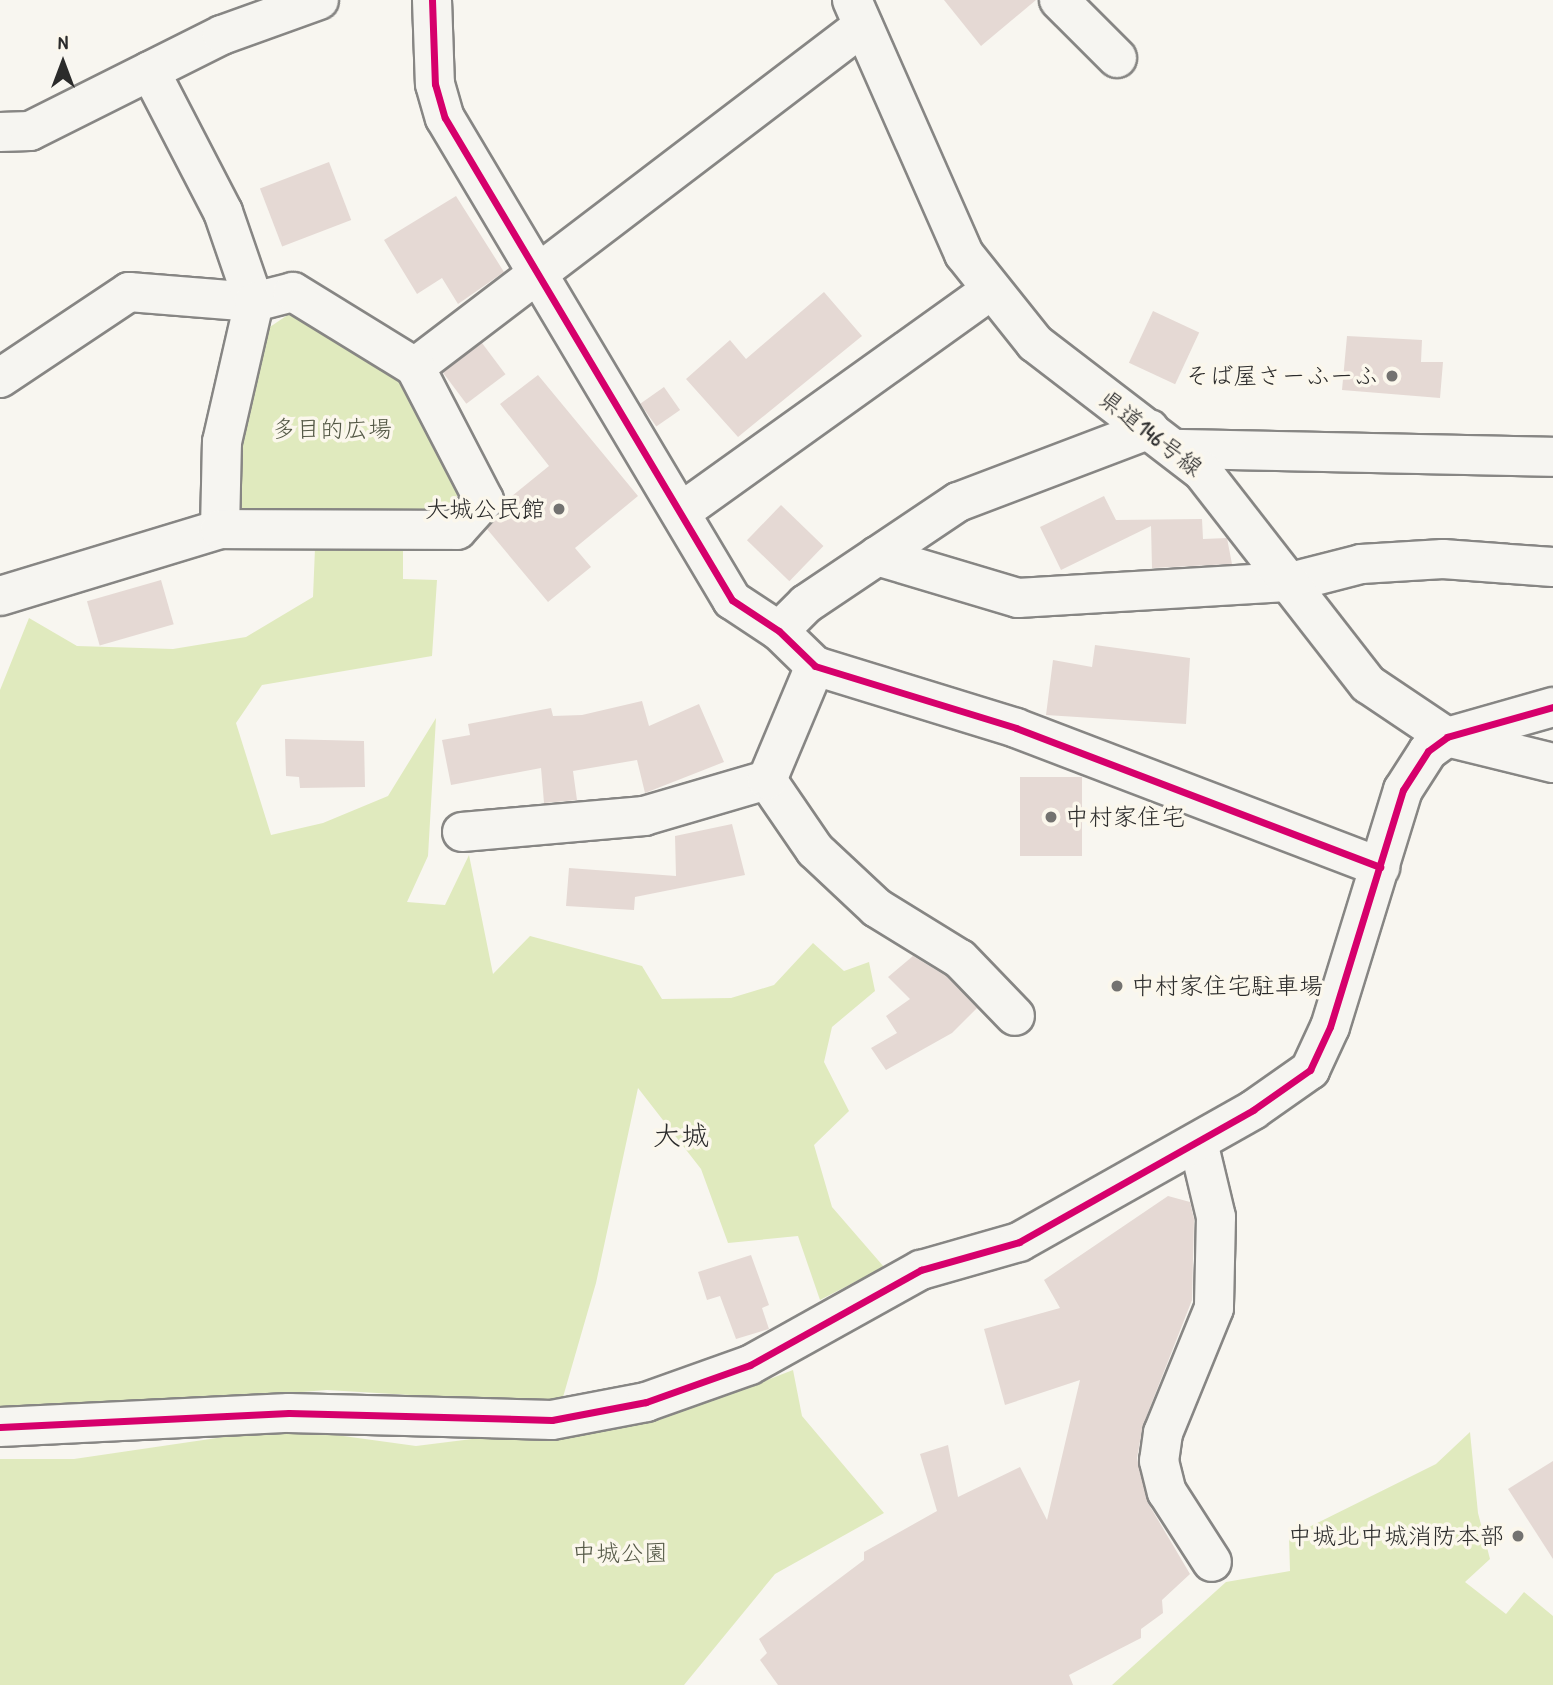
<!DOCTYPE html>
<meta charset="utf-8">
<style>
body{margin:0}
#map{position:relative;width:1553px;height:1685px;overflow:hidden;background:#f8f6f0;font-family:"Patrick Hand","Klee One",sans-serif}
div>[style]{position:absolute}
.green>*{inset:0;background:#e0eabe}
.building>*{inset:0;background:#e5d9d4;transform-origin:0 0}
.roads{filter:drop-shadow(2px 0 #878684) drop-shadow(-2px 0 #878684) drop-shadow(0 2px #878684) drop-shadow(0 -2px #878684)}
.minor>*{height:38px;margin:-19px;padding:0 19px;transform-origin:19px;border-radius:19px;background:#f6f5f1}
.secondary>*{height:38px;margin:-19px;padding:0 19px;transform-origin:19px;border-radius:19px;background:#f6f5f1}
.cycleway>*{height:7px;margin:-3.5px;padding:0 3.5px;transform-origin:3.5px;border-radius:3.5px;background:#d6006c}
.dots>*{width:19px;height:19px;translate:-50% -50%;box-sizing:border-box;border:4px solid #fbf7ec;border-radius:50%}
span{translate:-50% -50%;white-space:nowrap;text-align:center;line-height:1.15;-webkit-text-stroke:7px #fbf7ec;paint-order:stroke}
.poi-label{font-size:24px;color:#2b2b2b}
.right{translate:-100% -50%;text-align:right}
.left{translate:0 -50%;text-align:left}
.park-label{font-size:24px;color:#545846}
.street-label{font-size:24px;color:#2b2b2b}
.quarter-label{font-size:28px;color:#2b2b2b}
.north{position:absolute;left:28px;top:28px;width:70px;height:70px;-webkit-text-stroke:5px #fbf7ec;paint-order:stroke;rotate:0deg;font-size:19px;font-weight:700;line-height:28px;text-align:center;color:#2b2b2b}
.north::after{content:'';display:block;margin:auto;width:24px;height:32px;background:#2b2b2b;clip-path:polygon(50% 0,100% 100%,50% 72%,0 100%)}
</style>
<div id="map">
<div class="green">
<div style="clip-path:polygon(292px 312px,400px 369px,459px 483px,453px 519px,234px 516px,239px 437px,264px 331px)"></div>
<div style="clip-path:polygon(315px 548px,403px 548px,403px 579px,437px 580px,432px 656px,262px 685px,236px 723px,271px 835px,323px 823px,388px 796px,436px 718px,428px 856px,407px 902px,445px 905px,469px 855px,493px 974px,530px 936px,642px 966px,662px 999px,731px 998px,774px 985px,813px 943px,844px 971px,869px 962px,875px 991px,832px 1027px,824px 1062px,849px 1111px,814px 1145px,832px 1207px,884px 1267px,820px 1300px,798px 1236px,728px 1243px,701px 1169px,638px 1088px,596px 1283px,561px 1404px,327px 1390px,0 1416px,0 690px,29px 618px,77px 646px,173px 649px,246px 637px,313px 597px)"></div>
<div style="clip-path:polygon(793px 1370px,802px 1416px,884px 1513px,775px 1574px,684px 1685px,0 1685px,0 1459px,74px 1459px,285px 1428px,416px 1446px,593px 1424px,729px 1395px)"></div>
<div style="clip-path:polygon(1470px 1432px,1478px 1513px,1490px 1559px,1465px 1582px,1506px 1614px,1524px 1592px,1553px 1616px,1553px 1685px,1112px 1685px,1226px 1582px,1290px 1571px,1289px 1537px,1436px 1464px)"></div>
</div>
<div class="building">
<div style="clip-path:polygon(944px 0,1036px 0,981px 46px)"></div>
<div style="left:329px;top:162px;width:62px;height:74px;rotate:69deg"></div>
<div style="clip-path:polygon(456px 196px,504px 272px,458px 304px,442px 278px,417px 294px,384px 240px)"></div>
<div style="clip-path:polygon(824px 292px,862px 336px,738px 437px,686px 379px,730px 340px,746px 359px)"></div>
<div style="left:1153px;top:311px;width:51px;height:57px;rotate:25deg"></div>
<div style="clip-path:polygon(1347px 336px,1422px 340px,1421px 362px,1443px 362px,1440px 398px,1342px 390px)"></div>
<div style="left:482px;top:343px;width:39px;height:49px;rotate:53deg"></div>
<div style="clip-path:polygon(538px 375px,638px 496px,575px 548px,591px 567px,548px 602px,487px 529px,506px 501px,549px 466px,500px 404px)"></div>
<div style="left:664px;top:387px;width:28px;height:29px;rotate:55deg"></div>
<div style="clip-path:polygon(1104px 496px,1116px 520px,1202px 519px,1203px 539px,1227px 538px,1232px 564px,1152px 568px,1151px 526px,1061px 570px,1040px 527px)"></div>
<div style="left:781px;top:505px;width:59px;height:49px;rotate:44deg"></div>
<div style="left:161px;top:580px;width:46px;height:77px;rotate:74deg"></div>
<div style="clip-path:polygon(1095px 645px,1190px 658px,1186px 724px,1046px 715px,1053px 660px,1092px 667px)"></div>
<div style="clip-path:polygon(642px 701px,649px 726px,699px 704px,724px 762px,645px 793px,637px 760px,573px 771px,577px 800px,544px 803px,541px 768px,451px 785px,442px 740px,470px 735px,468px 724px,551px 708px,553px 716px,582px 715px)"></div>
<div style="clip-path:polygon(285px 739px,364px 741px,365px 787px,300px 788px,299px 777px,286px 776px)"></div>
<div style="left:1020px;top:777px;width:62px;height:79px"></div>
<div style="clip-path:polygon(732px 824px,745px 875px,635px 897px,634px 910px,566px 906px,569px 868px,676px 876px,675px 836px)"></div>
<div style="clip-path:polygon(913px 956px,946px 976px,977px 1008px,952px 1033px,886px 1070px,871px 1048px,897px 1033px,886px 1016px,910px 999px,888px 977px)"></div>
<div style="clip-path:polygon(1168px 1196px,1190px 1202px,1194px 1219px,1192px 1300px,1143px 1425px,1137px 1458px,1148px 1503px,1190px 1574px,1162px 1600px,1163px 1613px,1141px 1629px,1141px 1638px,1069px 1675px,1073px 1685px,778px 1685px,760px 1660px,767px 1653px,759px 1639px,864px 1560px,864px 1552px,937px 1511px,920px 1454px,948px 1445px,958px 1497px,1020px 1467px,1047px 1520px,1080px 1380px,1005px 1405px,984px 1329px,1060px 1308px,1044px 1280px)"></div>
<div style="clip-path:polygon(751px 1255px,769px 1305px,762px 1308px,769px 1329px,736px 1339px,720px 1296px,707px 1300px,698px 1272px)"></div>
<div style="clip-path:polygon(1553px 1461px,1553px 1559px,1508px 1489px)"></div>
</div>
<div class="roads">
<div class="minor">
<div style="left:432px;top:0;width:84px;rotate:88deg"></div>
<div style="left:435px;top:84px;width:35px;rotate:74deg"></div>
<div style="left:445px;top:118px;width:561px;rotate:59.23deg"></div>
<div style="left:732px;top:600px;width:56px;rotate:33.4deg"></div>
<div style="left:779px;top:631px;width:50px;rotate:44.2deg"></div>
<div style="left:815px;top:666px;width:210px;rotate:17.1deg"></div>
<div style="left:1016px;top:728px;width:390px;rotate:20.9deg"></div>
<div style="left:1059px;top:0;width:82px;rotate:45deg"></div>
<div style="left:0;top:132px;width:30px;rotate:-2deg"></div>
<div style="left:30px;top:131px;width:215px;rotate:-26.6deg"></div>
<div style="left:222px;top:35px;width:103px;rotate:-19.8deg"></div>
<div style="left:415px;top:367px;width:563px;rotate:-37.28deg"></div>
<div style="left:0;top:378px;width:155px;rotate:-33.7deg"></div>
<div style="left:129px;top:292px;width:125px;rotate:4.6deg"></div>
<div style="left:254px;top:302px;width:95px;rotate:-109deg"></div>
<div style="left:223px;top:212px;width:159px;rotate:-117.4deg"></div>
<div style="left:1178px;top:449px;width:375px;rotate:1.2deg"></div>
<div style="left:681px;top:512px;width:378px;rotate:-35.6deg"></div>
<div style="left:877px;top:556px;width:147px;rotate:16.6deg"></div>
<div style="left:1018px;top:598px;width:273px;rotate:-3.4deg"></div>
<div style="left:1291px;top:582px;width:72px;rotate:-14.4deg"></div>
<div style="left:1361px;top:564px;width:82px;rotate:-3.5deg"></div>
<div style="left:1443px;top:559px;width:110px;rotate:4.2deg"></div>
<div style="left:0;top:596px;width:230px;rotate:-16.9deg"></div>
<div style="left:220px;top:529px;width:87px;rotate:-88.7deg"></div>
<div style="left:222px;top:442px;width:144px;rotate:-77.1deg"></div>
<div style="left:254px;top:302px;width:40px;rotate:-14.4deg"></div>
<div style="left:293px;top:292px;width:143px;rotate:31.6deg"></div>
<div style="left:415px;top:367px;width:150px;rotate:62.6deg"></div>
<div style="left:484px;top:500px;width:40px;rotate:132deg"></div>
<div style="left:457px;top:530px;width:237px;rotate:-179.8deg"></div>
<div style="left:779px;top:631px;width:38px;rotate:-45deg"></div>
<div style="left:806px;top:604px;width:183px;rotate:-33.9deg"></div>
<div style="left:958px;top:502px;width:205px;rotate:-20.8deg"></div>
<div style="left:767px;top:780px;width:85px;rotate:55.6deg"></div>
<div style="left:815px;top:850px;width:85px;rotate:43.1deg"></div>
<div style="left:877px;top:908px;width:97px;rotate:31.6deg"></div>
<div style="left:960px;top:959px;width:79px;rotate:46deg"></div>
<div style="left:462px;top:832px;width:183px;rotate:-5deg"></div>
<div style="left:644px;top:816px;width:128px;rotate:-16.3deg"></div>
<div style="left:767px;top:780px;width:124px;rotate:-67.2deg"></div>
<div style="left:1198px;top:1142px;width:77px;rotate:76.5deg"></div>
<div style="left:1216px;top:1217px;width:91px;rotate:91.3deg"></div>
<div style="left:1214px;top:1308px;width:135px;rotate:112.2deg"></div>
<div style="left:1163px;top:1433px;width:28px;rotate:98deg"></div>
<div style="left:1159px;top:1461px;width:32px;rotate:76deg"></div>
<div style="left:1167px;top:1492px;width:83px;rotate:57.3deg"></div>
<div style="left:0;top:1427px;width:289px;rotate:-2.8deg"></div>
<div style="left:289px;top:1413px;width:263px;rotate:1.5deg"></div>
<div style="left:552px;top:1420px;width:96px;rotate:-10.8deg"></div>
<div style="left:646px;top:1402px;width:110px;rotate:-19.6deg"></div>
<div style="left:750px;top:1365px;width:196px;rotate:-29.1deg"></div>
<div style="left:921px;top:1270px;width:102px;rotate:-15.9deg"></div>
<div style="left:1019px;top:1242px;width:269px;rotate:-29.4deg"></div>
<div style="left:1253px;top:1110px;width:70px;rotate:-35.1deg"></div>
<div style="left:1310px;top:1070px;width:47px;rotate:-65.1deg"></div>
<div style="left:1330px;top:1027px;width:248px;rotate:-72.9deg"></div>
<div style="left:1403px;top:790px;width:46px;rotate:-57.3deg"></div>
<div style="left:1428px;top:751px;width:24px;rotate:-36deg"></div>
<div style="left:1447px;top:737px;width:110px;rotate:-15.8deg"></div>
</div>
<div class="secondary">
<div style="left:852px;top:0;width:278px;rotate:66.2deg"></div>
<div style="left:964px;top:254px;width:114px;rotate:51.4deg"></div>
<div style="left:1035px;top:343px;width:210px;rotate:37.5deg"></div>
<div style="left:1202px;top:471px;width:270px;rotate:52.1deg"></div>
<div style="left:1368px;top:684px;width:95px;rotate:33.9deg"></div>
<div style="left:1447px;top:737px;width:109px;rotate:13.8deg"></div>
</div>
</div>
<div class="cycleway">
<div style="left:432px;top:0;width:84px;rotate:88deg"></div>
<div style="left:435px;top:84px;width:35px;rotate:74deg"></div>
<div style="left:445px;top:118px;width:561px;rotate:59.23deg"></div>
<div style="left:732px;top:600px;width:56px;rotate:33.4deg"></div>
<div style="left:779px;top:631px;width:50px;rotate:44.2deg"></div>
<div style="left:815px;top:666px;width:210px;rotate:17.1deg"></div>
<div style="left:1016px;top:728px;width:390px;rotate:20.9deg"></div>
<div style="left:0;top:1427px;width:289px;rotate:-2.8deg"></div>
<div style="left:289px;top:1413px;width:263px;rotate:1.5deg"></div>
<div style="left:552px;top:1420px;width:96px;rotate:-10.8deg"></div>
<div style="left:646px;top:1402px;width:110px;rotate:-19.6deg"></div>
<div style="left:750px;top:1365px;width:196px;rotate:-29.1deg"></div>
<div style="left:921px;top:1270px;width:102px;rotate:-15.9deg"></div>
<div style="left:1019px;top:1242px;width:269px;rotate:-29.4deg"></div>
<div style="left:1253px;top:1110px;width:70px;rotate:-35.1deg"></div>
<div style="left:1310px;top:1070px;width:47px;rotate:-65.1deg"></div>
<div style="left:1330px;top:1027px;width:248px;rotate:-72.9deg"></div>
<div style="left:1403px;top:790px;width:46px;rotate:-57.3deg"></div>
<div style="left:1428px;top:751px;width:24px;rotate:-36deg"></div>
<div style="left:1447px;top:737px;width:110px;rotate:-15.8deg"></div>
</div>
<div class="dots">
<div style="left:1392px;top:376px;background:#737270"></div>
<div style="left:559px;top:509px;background:#737270"></div>
<div style="left:1051px;top:817px;background:#737270"></div>
<div style="left:1117px;top:986px;background:#737270"></div>
<div style="left:1518px;top:1536px;background:#737270"></div>
</div>
<div class="poi-label">
<span class="right" style="left:1378px;top:376px">そば屋さーふーふ</span>
<span class="right" style="left:545px;top:509px">大城公民館</span>
<span class="left" style="left:1065px;top:817px">中村家住宅</span>
<span class="left" style="left:1131px;top:986px">中村家住宅駐車場</span>
<span class="right" style="left:1504px;top:1536px">中城北中城消防本部</span>
</div>
<div class="park-label">
<span style="left:332px;top:429px">多目的広場</span>
<span style="left:620px;top:1553px">中城公園</span>
</div>
<div class="street-label">
<span style="left:1151px;top:433px;rotate:38deg">県道146号線</span>
</div>
<div class="quarter-label">
<span style="left:681px;top:1135px">大城</span>
</div>
<div class="north">N</div>
</div>
